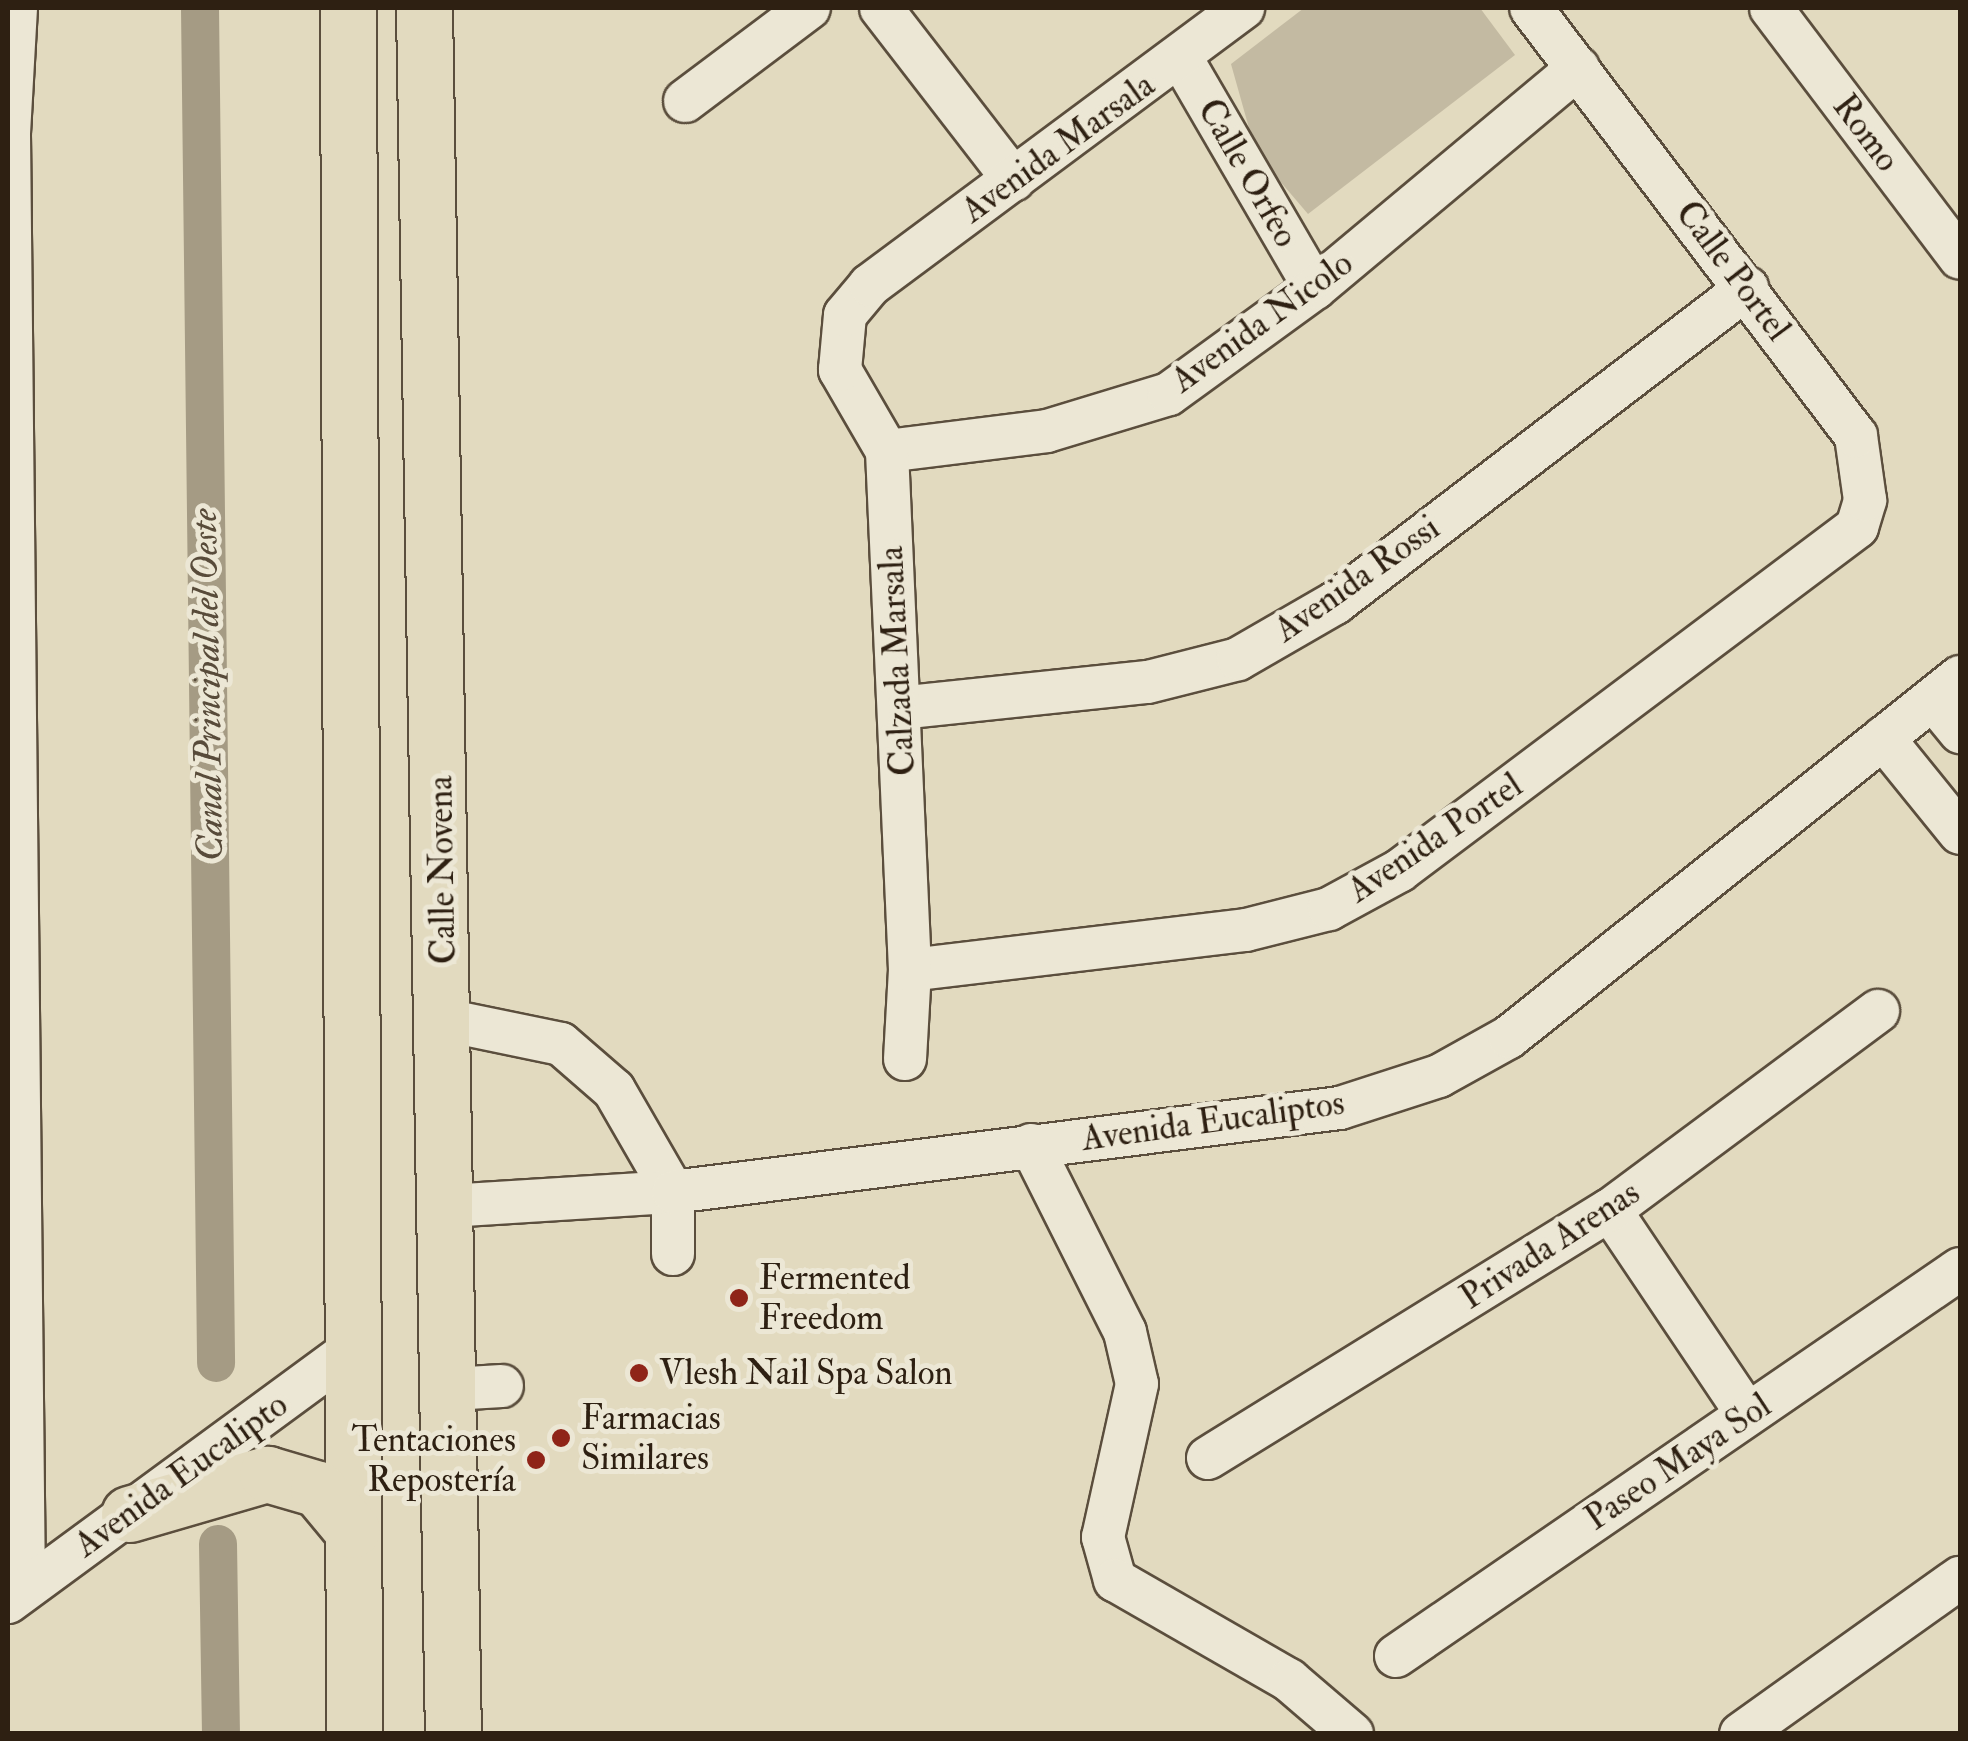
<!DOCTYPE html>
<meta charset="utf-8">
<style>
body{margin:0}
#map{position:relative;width:1968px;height:1741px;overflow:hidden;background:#e2dabf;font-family:"IM FELL Double Pica",serif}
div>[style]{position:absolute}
.green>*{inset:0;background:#c3baa2}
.canal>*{height:38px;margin:-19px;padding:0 19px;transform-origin:19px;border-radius:19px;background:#a59b84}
.roads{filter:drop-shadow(2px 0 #5b4e3d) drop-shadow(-2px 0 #5b4e3d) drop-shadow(0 2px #5b4e3d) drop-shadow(0 -2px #5b4e3d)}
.minor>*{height:42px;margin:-21px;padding:0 21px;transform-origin:21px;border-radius:21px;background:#ece7d5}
.major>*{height:55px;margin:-27.5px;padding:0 27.5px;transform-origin:27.5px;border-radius:27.5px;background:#e2dabf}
.dots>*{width:28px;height:28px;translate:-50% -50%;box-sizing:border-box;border:5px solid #ece7d5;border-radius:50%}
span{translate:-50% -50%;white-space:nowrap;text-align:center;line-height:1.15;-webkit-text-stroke:10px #ece7d5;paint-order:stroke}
.street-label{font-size:35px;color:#2e2012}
.poi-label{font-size:35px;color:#2e2012}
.left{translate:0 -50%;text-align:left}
.right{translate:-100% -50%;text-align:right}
.water-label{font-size:38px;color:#584b3a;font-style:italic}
.frame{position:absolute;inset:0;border:10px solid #2e2012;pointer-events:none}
</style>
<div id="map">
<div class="green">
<div style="clip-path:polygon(1304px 8px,1480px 8px,1515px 55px,1308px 214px,1256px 153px,1231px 64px)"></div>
</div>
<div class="canal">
<div style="left:200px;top:8px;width:1355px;rotate:89.32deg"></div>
<div style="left:218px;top:1544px;width:190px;rotate:89.1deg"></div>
</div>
<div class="roads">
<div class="minor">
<div style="left:16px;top:8px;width:127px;rotate:93.2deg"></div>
<div style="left:9px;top:135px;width:1454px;rotate:89.41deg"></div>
<div style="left:881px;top:8px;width:217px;rotate:52.3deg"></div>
<div style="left:1771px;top:8px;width:313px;rotate:52.9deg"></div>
<div style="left:1181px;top:58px;width:266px;rotate:59.8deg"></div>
<div style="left:685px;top:101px;width:155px;rotate:-36.9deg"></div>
<div style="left:887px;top:451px;width:161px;rotate:-7.1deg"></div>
<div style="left:1047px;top:431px;width:127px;rotate:-16.9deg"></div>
<div style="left:1169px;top:394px;width:180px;rotate:-36deg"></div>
<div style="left:1315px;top:288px;width:343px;rotate:-39.9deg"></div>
<div style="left:1933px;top:699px;width:43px;rotate:50.7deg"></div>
<div style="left:899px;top:708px;width:250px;rotate:-6deg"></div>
<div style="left:1148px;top:682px;width:93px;rotate:-14.3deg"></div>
<div style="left:1238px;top:659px;width:112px;rotate:-30deg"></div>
<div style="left:1335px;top:603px;width:519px;rotate:-37.4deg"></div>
<div style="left:1883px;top:738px;width:122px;rotate:51deg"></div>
<div style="left:910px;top:970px;width:338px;rotate:-6.8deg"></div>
<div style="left:1246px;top:930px;width:86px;rotate:-14.2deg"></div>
<div style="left:1329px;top:909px;width:80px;rotate:-28.5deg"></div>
<div style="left:1399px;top:871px;width:573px;rotate:-36.91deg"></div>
<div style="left:1857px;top:527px;width:28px;rotate:-73deg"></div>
<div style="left:1865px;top:500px;width:65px;rotate:-98deg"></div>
<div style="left:1856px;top:436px;width:537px;rotate:-127.21deg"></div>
<div style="left:445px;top:1020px;width:118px;rotate:11.7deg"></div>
<div style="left:561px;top:1044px;width:70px;rotate:41deg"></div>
<div style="left:614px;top:1090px;width:118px;rotate:60deg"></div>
<div style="left:673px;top:1192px;width:62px;rotate:90deg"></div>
<div style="left:905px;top:1059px;width:89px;rotate:-86.8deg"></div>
<div style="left:910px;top:970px;width:520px;rotate:-92.54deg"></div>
<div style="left:887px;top:451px;width:94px;rotate:-120.1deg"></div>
<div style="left:840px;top:370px;width:55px;rotate:-84.8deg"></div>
<div style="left:845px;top:315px;width:39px;rotate:-50deg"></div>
<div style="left:870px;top:285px;width:465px;rotate:-36.6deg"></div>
<div style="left:1031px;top:1145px;width:209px;rotate:63.3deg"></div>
<div style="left:1125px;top:1332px;width:53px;rotate:77deg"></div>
<div style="left:1137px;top:1384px;width:157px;rotate:102.5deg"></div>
<div style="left:1103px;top:1537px;width:45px;rotate:74.4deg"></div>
<div style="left:1115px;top:1580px;width:201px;rotate:29.9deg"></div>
<div style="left:1289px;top:1680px;width:83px;rotate:40.6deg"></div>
<div style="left:449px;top:1206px;width:224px;rotate:-3.6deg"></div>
<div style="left:673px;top:1192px;width:672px;rotate:-7.18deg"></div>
<div style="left:1340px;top:1108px;width:104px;rotate:-17.9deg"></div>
<div style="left:1439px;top:1076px;width:80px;rotate:-29.1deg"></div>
<div style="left:1509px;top:1037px;width:577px;rotate:-38.6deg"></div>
<div style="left:1610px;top:1210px;width:246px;rotate:56.1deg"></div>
<div style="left:451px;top:1389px;width:51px;rotate:-3.4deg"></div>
<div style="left:1208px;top:1458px;width:472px;rotate:-31.7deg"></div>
<div style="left:1610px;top:1210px;width:334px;rotate:-36.6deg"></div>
<div style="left:8px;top:1602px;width:429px;rotate:-36.3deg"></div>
<div style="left:1396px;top:1656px;width:684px;rotate:-34.46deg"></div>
<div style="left:1741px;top:1734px;width:269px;rotate:-35.5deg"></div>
</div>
<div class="major">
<div style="left:348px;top:8px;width:1726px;rotate:89.8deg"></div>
<div style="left:424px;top:8px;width:1726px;rotate:89.04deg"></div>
<div style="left:129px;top:1514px;width:144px;rotate:-16.2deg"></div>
<div style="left:267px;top:1474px;width:53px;rotate:16.4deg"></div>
<div style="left:318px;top:1489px;width:53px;rotate:50.3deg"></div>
</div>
</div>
<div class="dots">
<div style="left:739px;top:1298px;background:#8f2418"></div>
<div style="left:639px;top:1373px;background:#8f2418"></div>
<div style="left:561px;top:1438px;background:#8f2418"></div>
<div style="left:536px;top:1460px;background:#8f2418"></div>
</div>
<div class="street-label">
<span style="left:1866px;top:133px;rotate:53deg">Romo</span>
<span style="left:1058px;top:148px;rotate:-36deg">Avenida Marsala</span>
<span style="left:1248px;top:173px;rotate:60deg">Calle Orfeo</span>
<span style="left:1733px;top:271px;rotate:53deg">Calle Portel</span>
<span style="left:1262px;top:322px;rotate:-36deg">Avenida Nicolo</span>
<span style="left:1357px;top:579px;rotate:-35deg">Avenida Rossi</span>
<span style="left:897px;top:661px;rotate:-93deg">Calzada Marsala</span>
<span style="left:1435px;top:838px;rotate:-34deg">Avenida Portel</span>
<span style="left:442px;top:870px;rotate:-91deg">Calle Novena</span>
<span style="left:1213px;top:1121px;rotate:-8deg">Avenida Eucaliptos</span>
<span style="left:1550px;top:1245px;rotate:-33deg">Privada Arenas</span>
<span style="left:1678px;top:1462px;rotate:-34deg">Paseo Maya Sol</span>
<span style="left:181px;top:1475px;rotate:-36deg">Avenida Eucalipto</span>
</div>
<div class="poi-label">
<span class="left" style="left:759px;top:1298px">Fermented<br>Freedom</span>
<span class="left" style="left:659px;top:1373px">Vlesh Nail Spa Salon</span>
<span class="left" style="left:581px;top:1438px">Farmacias<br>Similares</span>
<span class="right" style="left:516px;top:1460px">Tentaciones<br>Repostería</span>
</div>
<div class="water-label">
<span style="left:208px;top:685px;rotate:-91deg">Canal Principal del Oeste</span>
</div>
<div class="frame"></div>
</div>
